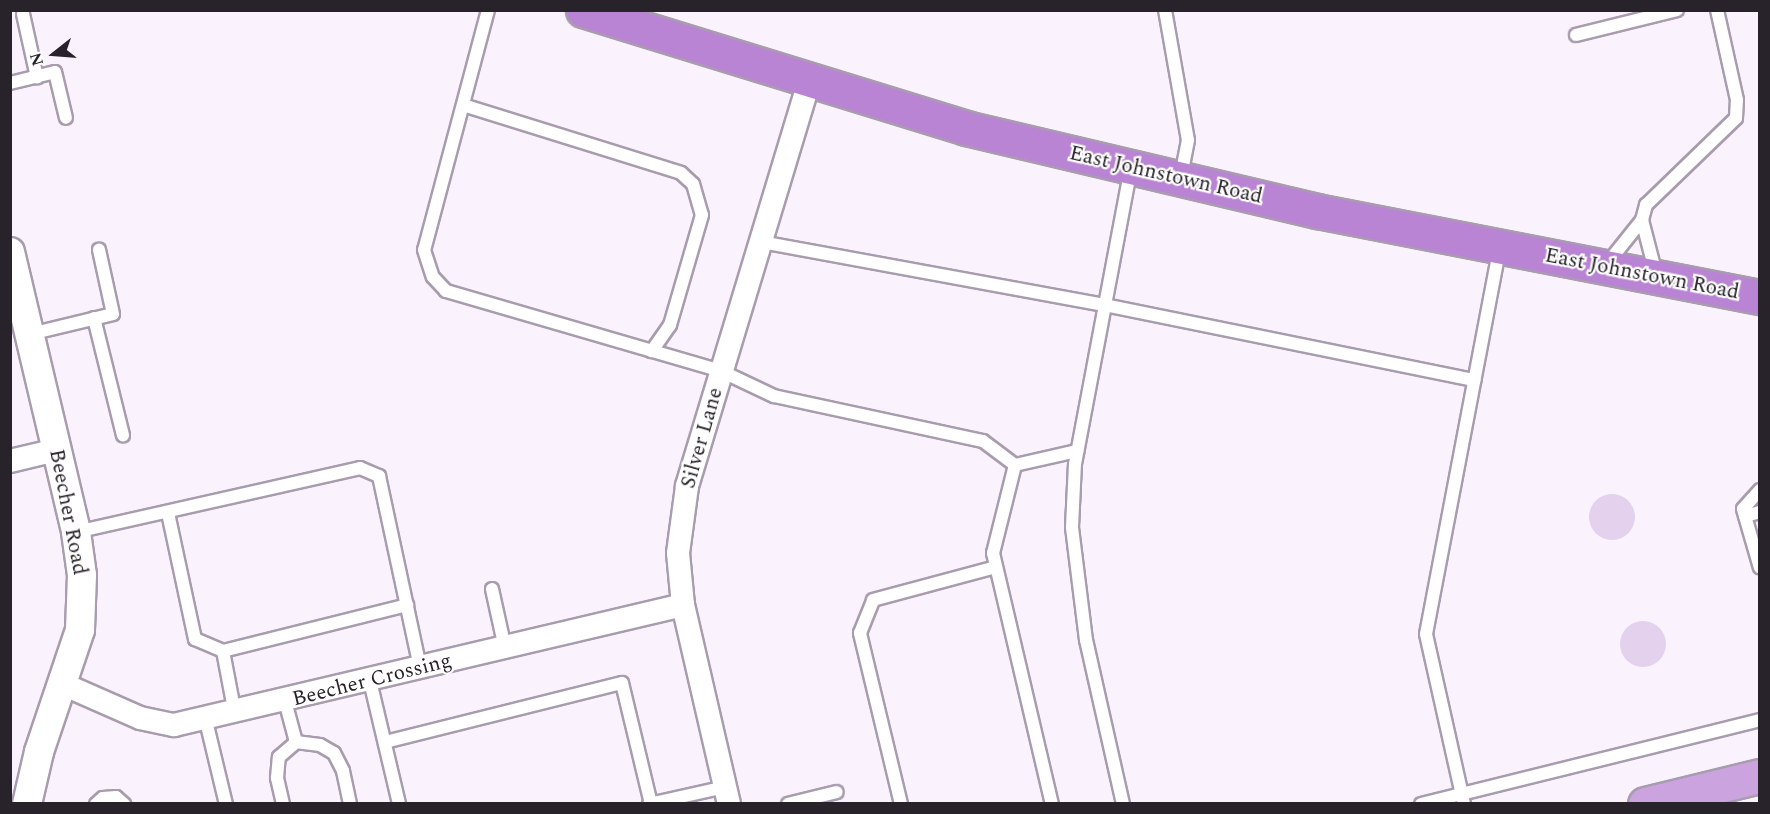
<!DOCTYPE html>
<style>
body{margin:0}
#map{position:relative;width:1770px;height:814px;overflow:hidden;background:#faf3fe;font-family:Spectral,serif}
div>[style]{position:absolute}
.green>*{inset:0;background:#e3d1ee}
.round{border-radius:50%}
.roads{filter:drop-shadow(2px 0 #a89cae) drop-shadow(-2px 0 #a89cae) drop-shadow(0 2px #a89cae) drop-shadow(0 -2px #a89cae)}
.service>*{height:12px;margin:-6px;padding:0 6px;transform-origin:6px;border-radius:6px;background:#fff}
.minor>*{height:22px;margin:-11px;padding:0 11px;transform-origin:11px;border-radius:11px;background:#fff}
.tertiary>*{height:28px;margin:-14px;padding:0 14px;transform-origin:14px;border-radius:14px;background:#fff}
.primary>*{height:33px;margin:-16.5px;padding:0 16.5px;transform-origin:16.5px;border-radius:16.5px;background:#cba3df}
.trunk>*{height:33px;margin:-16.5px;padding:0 16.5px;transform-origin:16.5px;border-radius:16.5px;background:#ba84d4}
span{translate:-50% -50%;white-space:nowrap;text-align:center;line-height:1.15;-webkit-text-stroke:4.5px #fff;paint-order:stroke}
.street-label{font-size:21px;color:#28232a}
.frame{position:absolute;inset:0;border:12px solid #28232a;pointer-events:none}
.north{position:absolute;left:24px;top:24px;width:60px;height:60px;-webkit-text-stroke:4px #fff;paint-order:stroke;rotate:253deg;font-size:16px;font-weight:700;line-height:24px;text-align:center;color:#28232a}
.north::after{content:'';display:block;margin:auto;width:21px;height:27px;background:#28232a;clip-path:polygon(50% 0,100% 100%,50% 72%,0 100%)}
</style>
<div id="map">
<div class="green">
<div class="round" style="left:1589px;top:494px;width:46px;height:46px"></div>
<div class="round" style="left:1620px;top:621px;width:46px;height:46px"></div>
</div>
<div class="roads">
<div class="service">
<div style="left:488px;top:10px;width:248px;rotate:104.9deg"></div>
<div style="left:424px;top:250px;width:28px;rotate:72deg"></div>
<div style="left:433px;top:277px;width:19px;rotate:47deg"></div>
<div style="left:446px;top:291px;width:286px;rotate:16.2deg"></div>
<div style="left:721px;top:371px;width:59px;rotate:25.3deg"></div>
<div style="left:774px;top:396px;width:214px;rotate:12.2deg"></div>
<div style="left:983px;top:441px;width:40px;rotate:37deg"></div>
<div style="left:1015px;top:465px;width:64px;rotate:-12.7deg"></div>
<div style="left:1165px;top:10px;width:132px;rotate:80deg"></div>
<div style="left:1188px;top:140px;width:38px;rotate:101deg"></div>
<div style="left:23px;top:14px;width:65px;rotate:77.5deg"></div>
<div style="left:1576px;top:35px;width:104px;rotate:-13.9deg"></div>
<div style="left:10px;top:83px;width:46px;rotate:-13.7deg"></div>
<div style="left:55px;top:72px;width:47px;rotate:76.6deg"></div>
<div style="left:463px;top:105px;width:228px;rotate:17.3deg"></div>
<div style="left:681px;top:173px;width:16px;rotate:43deg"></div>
<div style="left:693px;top:184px;width:32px;rotate:74deg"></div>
<div style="left:702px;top:215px;width:115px;rotate:106.2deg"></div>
<div style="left:670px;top:325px;width:32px;rotate:125deg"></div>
<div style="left:1642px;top:220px;width:56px;rotate:75.5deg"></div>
<div style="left:761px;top:242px;width:350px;rotate:10.4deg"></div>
<div style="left:1105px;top:305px;width:377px;rotate:11.5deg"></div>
<div style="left:1606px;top:265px;width:58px;rotate:-51.3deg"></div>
<div style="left:1642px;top:220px;width:16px;rotate:-75deg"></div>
<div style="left:1646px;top:205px;width:125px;rotate:-44deg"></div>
<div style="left:1736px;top:118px;width:18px;rotate:-87deg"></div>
<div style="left:1737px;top:100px;width:92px;rotate:-102.5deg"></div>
<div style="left:94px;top:318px;width:121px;rotate:76.1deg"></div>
<div style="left:30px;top:334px;width:85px;rotate:-13.5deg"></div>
<div style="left:113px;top:314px;width:66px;rotate:-102.3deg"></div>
<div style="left:1015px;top:465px;width:91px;rotate:104deg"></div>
<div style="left:993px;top:553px;width:258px;rotate:76.8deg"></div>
<div style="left:1760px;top:490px;width:25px;rotate:132deg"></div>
<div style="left:1743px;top:509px;width:61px;rotate:73.9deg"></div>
<div style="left:168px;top:513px;width:129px;rotate:77.9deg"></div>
<div style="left:195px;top:639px;width:30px;rotate:23deg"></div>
<div style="left:223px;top:651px;width:190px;rotate:-14deg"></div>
<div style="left:1745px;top:516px;width:16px;rotate:-15deg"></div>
<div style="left:76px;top:532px;width:291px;rotate:-12.7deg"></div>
<div style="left:360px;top:468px;width:21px;rotate:23deg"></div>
<div style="left:379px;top:476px;width:196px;rotate:77.9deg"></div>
<div style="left:492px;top:589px;width:60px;rotate:77.6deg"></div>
<div style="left:223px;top:651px;width:64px;rotate:79.2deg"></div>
<div style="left:370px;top:681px;width:126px;rotate:76.7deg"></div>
<div style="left:285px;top:701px;width:42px;rotate:75deg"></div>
<div style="left:296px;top:742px;width:24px;rotate:7deg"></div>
<div style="left:320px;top:745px;width:16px;rotate:30deg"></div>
<div style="left:334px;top:753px;width:20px;rotate:63deg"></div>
<div style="left:343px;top:771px;width:34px;rotate:78deg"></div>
<div style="left:206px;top:721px;width:85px;rotate:76.5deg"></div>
<div style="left:385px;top:742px;width:244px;rotate:-14deg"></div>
<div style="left:622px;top:683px;width:124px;rotate:76.5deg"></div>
<div style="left:96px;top:804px;width:9px;rotate:-41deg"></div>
<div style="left:103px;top:798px;width:13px;rotate:-4deg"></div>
<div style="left:116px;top:797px;width:11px;rotate:41deg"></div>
<div style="left:283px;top:804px;width:27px;rotate:-103deg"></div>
<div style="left:277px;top:778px;width:21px;rotate:-85deg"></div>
<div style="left:279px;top:757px;width:23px;rotate:-41deg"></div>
<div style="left:649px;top:804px;width:78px;rotate:-12.6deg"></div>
<div style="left:788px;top:804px;width:50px;rotate:-13.8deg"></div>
<div style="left:901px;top:804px;width:176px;rotate:-103.5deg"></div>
<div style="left:860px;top:633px;width:35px;rotate:-68deg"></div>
<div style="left:873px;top:600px;width:127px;rotate:-15deg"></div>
<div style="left:1123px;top:804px;width:168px;rotate:-102.7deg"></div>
<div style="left:1086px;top:640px;width:114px;rotate:-97.1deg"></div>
<div style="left:1072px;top:527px;width:63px;rotate:-87.3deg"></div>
<div style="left:1075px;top:464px;width:301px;rotate:-79.3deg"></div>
<div style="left:1421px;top:804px;width:349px;rotate:-13.9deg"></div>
<div style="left:1464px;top:804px;width:174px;rotate:-102.6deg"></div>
<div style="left:1426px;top:634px;width:394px;rotate:-79.2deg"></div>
</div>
<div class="minor">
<div style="left:10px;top:461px;width:47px;rotate:-13.4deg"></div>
<div style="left:65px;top:685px;width:82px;rotate:23.7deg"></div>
<div style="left:140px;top:718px;width:35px;rotate:12deg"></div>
<div style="left:174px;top:725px;width:523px;rotate:-13.27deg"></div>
<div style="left:729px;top:804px;width:204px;rotate:-103deg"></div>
<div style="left:683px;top:605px;width:52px;rotate:-95.5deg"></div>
<div style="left:678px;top:553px;width:68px;rotate:-82.3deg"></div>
<div style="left:687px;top:486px;width:425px;rotate:-73.2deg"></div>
</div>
<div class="tertiary">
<div style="left:10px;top:252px;width:288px;rotate:76.7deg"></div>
<div style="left:76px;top:532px;width:43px;rotate:82.1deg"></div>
<div style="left:82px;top:575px;width:55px;rotate:92.1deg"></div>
<div style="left:80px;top:630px;width:129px;rotate:108.6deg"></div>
<div style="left:39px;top:752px;width:53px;rotate:103deg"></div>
</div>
<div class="primary">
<div style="left:1645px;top:804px;width:118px;rotate:-13.7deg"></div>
</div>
<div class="trunk">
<div style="left:583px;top:10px;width:401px;rotate:17.1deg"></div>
<div style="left:966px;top:128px;width:361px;rotate:13.3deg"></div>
<div style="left:1317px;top:211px;width:451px;rotate:11deg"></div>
</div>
</div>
<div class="street-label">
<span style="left:1166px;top:175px;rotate:13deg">East Johnstown Road</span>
<span style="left:1642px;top:274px;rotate:11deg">East Johnstown Road</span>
<span style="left:702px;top:438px;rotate:-74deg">Silver Lane</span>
<span style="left:68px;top:512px;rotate:79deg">Beecher Road</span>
<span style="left:372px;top:680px;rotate:-14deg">Beecher Crossing</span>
</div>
<div class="frame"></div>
<div class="north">N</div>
</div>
